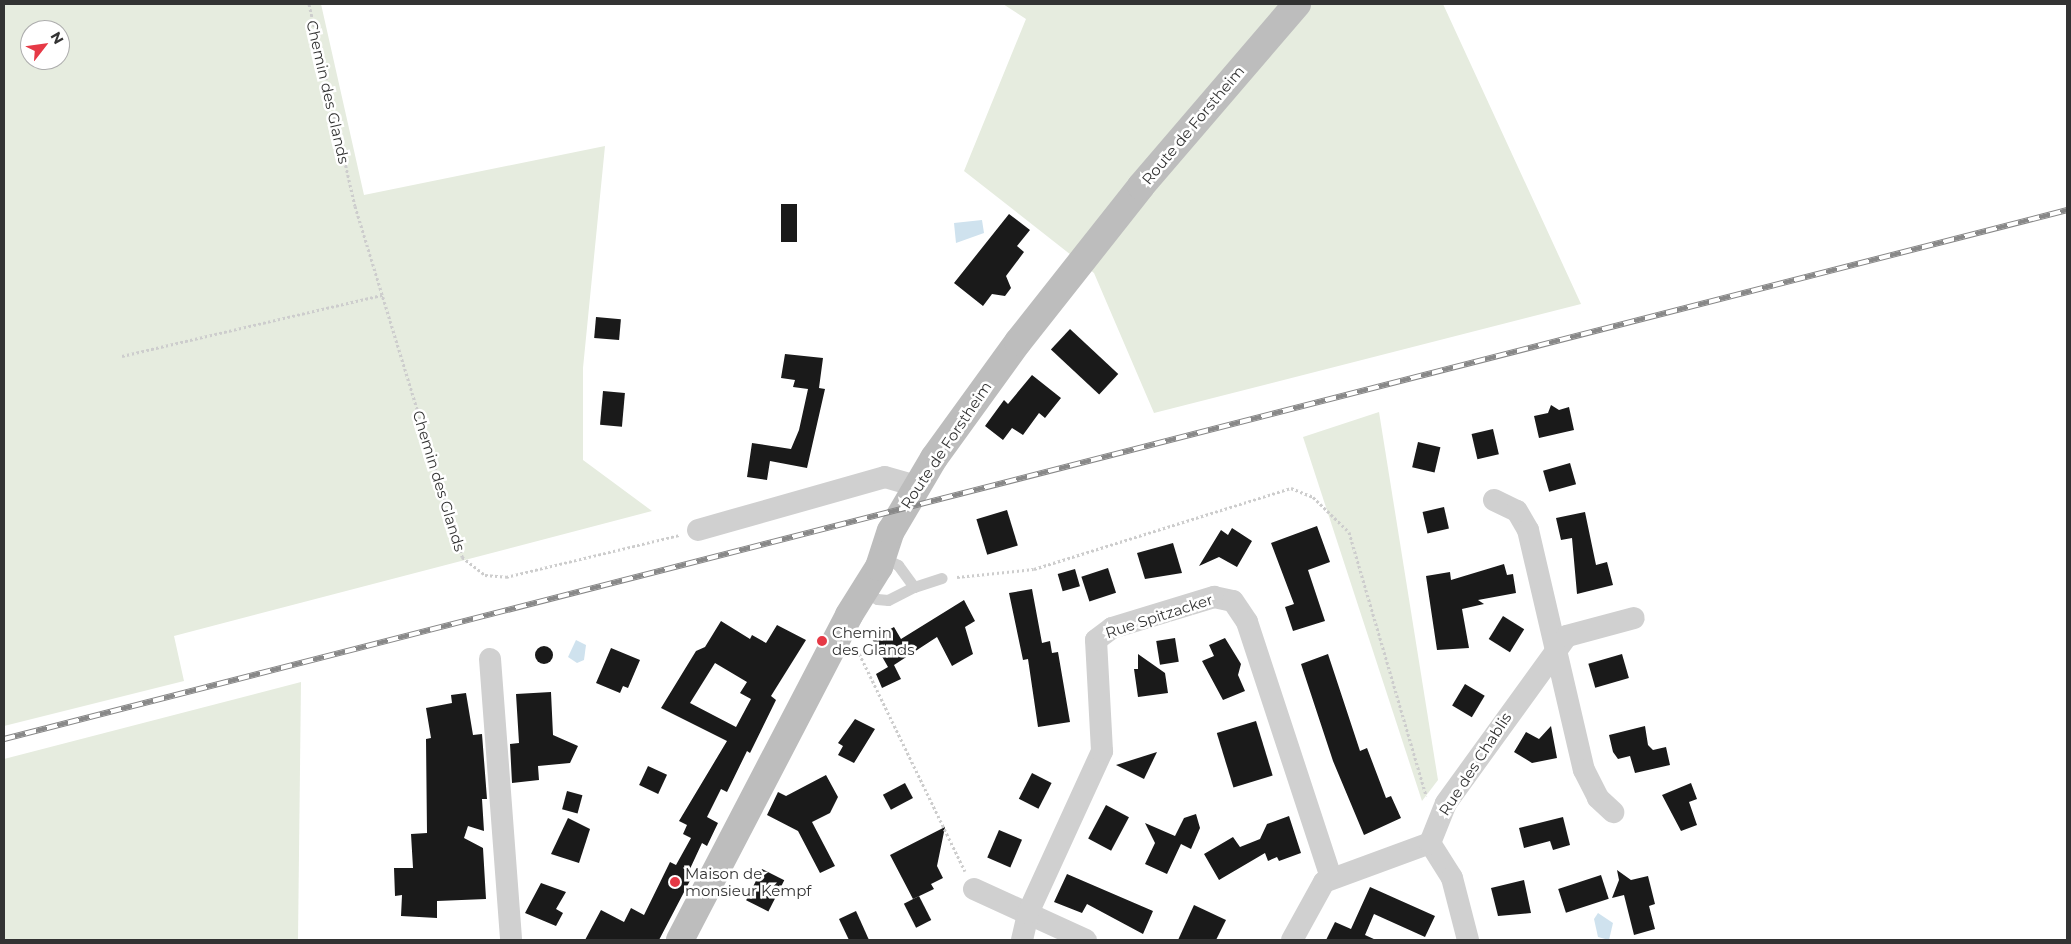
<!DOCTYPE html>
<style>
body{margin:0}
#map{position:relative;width:2071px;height:944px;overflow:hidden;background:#fff;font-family:Montserrat,sans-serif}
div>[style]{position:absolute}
.green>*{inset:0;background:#e6ecdf}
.water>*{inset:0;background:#cfe2ee}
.building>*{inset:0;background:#1a1a1a;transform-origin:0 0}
.round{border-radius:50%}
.path>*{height:3px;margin-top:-1.5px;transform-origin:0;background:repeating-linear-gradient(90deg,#cdcdcd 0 2.5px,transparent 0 5px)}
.lane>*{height:11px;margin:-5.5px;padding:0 5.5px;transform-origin:5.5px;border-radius:5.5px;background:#d0d0d0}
.street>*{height:22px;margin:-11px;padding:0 11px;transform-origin:11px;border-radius:11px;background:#d0d0d0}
.secondary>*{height:28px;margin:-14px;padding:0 14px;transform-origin:14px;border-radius:14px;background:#bdbdbd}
.rail>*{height:5.5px;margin-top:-2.75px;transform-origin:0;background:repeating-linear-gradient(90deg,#fff 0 11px,#888 0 22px);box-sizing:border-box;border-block:1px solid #888}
.dots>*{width:14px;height:14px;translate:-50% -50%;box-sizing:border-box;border:2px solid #fff;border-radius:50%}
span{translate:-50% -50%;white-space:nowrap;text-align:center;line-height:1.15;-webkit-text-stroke:5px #fff;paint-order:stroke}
.street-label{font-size:15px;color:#333}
.poi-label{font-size:15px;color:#333}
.left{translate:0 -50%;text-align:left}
.frame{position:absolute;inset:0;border:5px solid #333;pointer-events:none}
.north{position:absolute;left:20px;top:20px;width:50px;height:50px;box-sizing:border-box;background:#fff;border:1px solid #adadad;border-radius:50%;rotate:60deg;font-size:14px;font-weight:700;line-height:20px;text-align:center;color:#333}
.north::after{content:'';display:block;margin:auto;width:18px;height:22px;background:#e63946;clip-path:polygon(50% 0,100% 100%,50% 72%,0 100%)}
</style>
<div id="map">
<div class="green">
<div style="clip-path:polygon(evenodd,4px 4px,321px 4px,364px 195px,605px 146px,583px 368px,583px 460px,652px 511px,174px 636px,184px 681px,4px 726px,4px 4px,30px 30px,60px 30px,60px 60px,30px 60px,30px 30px)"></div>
<div style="clip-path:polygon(1003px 4px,1443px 4px,1581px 304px,1154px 413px,1094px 273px,964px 171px,1026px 19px)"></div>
<div style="clip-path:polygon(1379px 412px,1438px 780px,1422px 801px,1303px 437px)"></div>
<div style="clip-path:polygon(301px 682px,298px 940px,4px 940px,4px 759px)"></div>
</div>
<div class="water">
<div style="clip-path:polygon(982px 220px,984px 233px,956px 243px,954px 223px)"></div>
<div style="clip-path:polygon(576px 640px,586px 645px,584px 660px,577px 663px,568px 657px)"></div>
<div style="clip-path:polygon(1598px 913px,1613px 923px,1609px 940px,1598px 937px,1594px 919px)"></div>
</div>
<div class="building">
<div style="left:781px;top:204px;width:16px;height:38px"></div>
<div style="clip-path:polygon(1009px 214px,1030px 230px,1017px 246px,1024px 252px,1006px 276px,1011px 288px,1005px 296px,992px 294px,983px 306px,954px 283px)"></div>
<div style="left:596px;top:317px;width:25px;height:21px;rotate:5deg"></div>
<div style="left:1070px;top:329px;width:66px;height:28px;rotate:43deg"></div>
<div style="clip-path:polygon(785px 354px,823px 358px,819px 388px,825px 389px,807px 468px,770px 461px,767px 480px,747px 477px,752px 443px,791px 449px,799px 430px,808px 389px,793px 387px,795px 380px,781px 378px)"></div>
<div style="clip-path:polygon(1032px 375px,1061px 398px,1045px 418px,1039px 413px,1023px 435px,1012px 428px,1003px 440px,985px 426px,1004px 400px,1008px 404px)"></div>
<div style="left:603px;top:391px;width:22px;height:34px;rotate:5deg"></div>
<div style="clip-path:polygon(1551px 405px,1559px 410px,1569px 407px,1574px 430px,1539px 438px,1534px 416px,1548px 413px)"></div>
<div style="left:1493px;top:429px;width:26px;height:22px;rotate:77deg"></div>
<div style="left:1418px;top:442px;width:23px;height:26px;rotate:13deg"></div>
<div style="left:1570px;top:463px;width:22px;height:28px;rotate:74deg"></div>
<div style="left:1444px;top:507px;width:22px;height:22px;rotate:77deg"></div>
<div style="left:1007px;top:510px;width:37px;height:32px;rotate:73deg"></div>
<div style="clip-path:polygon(1585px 512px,1596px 565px,1607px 562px,1613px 585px,1577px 594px,1572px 538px,1561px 540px,1556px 518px)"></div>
<div style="clip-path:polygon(1317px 526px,1330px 562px,1308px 570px,1325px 621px,1293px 631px,1285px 607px,1294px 604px,1271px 543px)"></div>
<div style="clip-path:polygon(1232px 528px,1252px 541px,1237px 567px,1219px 557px,1199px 566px,1221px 530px,1228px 535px)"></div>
<div style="clip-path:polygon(1173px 543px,1182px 573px,1145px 579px,1137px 553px)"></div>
<div style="clip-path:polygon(1504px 564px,1507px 575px,1513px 574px,1516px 593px,1478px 600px,1484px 604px,1462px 609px,1469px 648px,1437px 650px,1426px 576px,1450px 572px,1451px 580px)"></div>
<div style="left:1108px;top:568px;width:26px;height:28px;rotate:72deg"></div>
<div style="left:1075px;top:569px;width:18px;height:18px;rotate:74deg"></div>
<div style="clip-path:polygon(1032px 589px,1042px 643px,1050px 641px,1052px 653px,1058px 652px,1070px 722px,1038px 727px,1028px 659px,1023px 660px,1009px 593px)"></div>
<div style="clip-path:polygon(964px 600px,975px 621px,965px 627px,973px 654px,952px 666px,937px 637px,894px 665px,901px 679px,882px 688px,876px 674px,888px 667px,872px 639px,894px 627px,901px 639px)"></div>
<div style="left:1503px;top:616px;width:25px;height:27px;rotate:32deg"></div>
<div style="clip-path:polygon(evenodd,721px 621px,750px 639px,752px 635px,766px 643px,777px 625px,806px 640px,771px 696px,776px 700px,750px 753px,747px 751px,727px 792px,721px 789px,707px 817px,718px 823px,707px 846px,702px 843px,689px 871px,694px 873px,659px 940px,585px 940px,601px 910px,624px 922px,631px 908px,644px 915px,670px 862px,676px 865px,691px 838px,683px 834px,687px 825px,679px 821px,727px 741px,661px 708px,696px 651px,705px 647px,721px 621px,715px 663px,747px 682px,740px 693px,751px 699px,736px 727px,690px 703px,715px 663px)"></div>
<div style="left:1175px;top:638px;width:24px;height:19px;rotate:81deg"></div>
<div style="clip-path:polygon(1225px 638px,1241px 664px,1238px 675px,1245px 691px,1223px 700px,1202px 661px,1214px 656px,1209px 645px)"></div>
<div class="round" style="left:535px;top:646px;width:18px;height:18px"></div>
<div style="clip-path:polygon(611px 648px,640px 660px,628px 688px,623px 686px,620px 693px,596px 683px)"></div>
<div style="clip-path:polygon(1138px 654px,1165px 673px,1168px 693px,1138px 697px,1134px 669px,1138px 669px)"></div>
<div style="clip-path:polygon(1328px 654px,1360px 751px,1367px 748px,1386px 798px,1391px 796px,1401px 818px,1364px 835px,1333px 761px,1301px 664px)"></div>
<div style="left:1622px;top:654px;width:25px;height:35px;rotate:74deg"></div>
<div style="left:1465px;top:684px;width:23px;height:25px;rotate:31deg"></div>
<div style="clip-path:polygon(551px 692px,553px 735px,578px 746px,570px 763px,538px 766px,539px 780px,512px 783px,510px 744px,519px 743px,516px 694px)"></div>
<div style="clip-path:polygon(466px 693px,473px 735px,482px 734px,487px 799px,482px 799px,484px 831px,468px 826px,464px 838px,483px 848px,486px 899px,437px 901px,437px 918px,401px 916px,402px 895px,395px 896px,394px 868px,413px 868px,411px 834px,427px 833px,426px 739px,431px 738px,426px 708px,452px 703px,451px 695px)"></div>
<div style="clip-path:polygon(855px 719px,875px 729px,854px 763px,838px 755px,843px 746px,838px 743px)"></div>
<div style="left:1256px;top:721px;width:57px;height:41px;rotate:73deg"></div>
<div style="clip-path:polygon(1551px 726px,1557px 758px,1532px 763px,1514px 752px,1526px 732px,1539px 739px)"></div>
<div style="clip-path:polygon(1645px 726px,1648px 745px,1653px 750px,1666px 747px,1670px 765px,1635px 773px,1630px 756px,1618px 759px,1613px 752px,1609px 735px)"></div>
<div style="clip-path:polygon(1157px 752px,1144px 779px,1116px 765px)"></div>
<div style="left:648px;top:766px;width:21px;height:21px;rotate:25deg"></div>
<div style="left:1032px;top:773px;width:22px;height:29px;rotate:27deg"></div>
<div style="clip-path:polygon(826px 775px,838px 797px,830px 813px,812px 822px,835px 866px,820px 873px,798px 831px,767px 815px,778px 792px,786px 796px)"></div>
<div style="left:905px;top:783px;width:17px;height:25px;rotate:62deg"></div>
<div style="clip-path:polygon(1691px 783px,1697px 799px,1689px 802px,1697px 825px,1681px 831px,1662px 795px)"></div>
<div style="left:567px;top:791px;width:16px;height:19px;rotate:15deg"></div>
<div style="left:1106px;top:805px;width:26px;height:38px;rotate:28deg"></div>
<div style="clip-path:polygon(1196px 814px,1200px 828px,1191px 849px,1181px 844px,1167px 874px,1145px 864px,1155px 843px,1145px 823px,1175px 836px,1184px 818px)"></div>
<div style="clip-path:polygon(1289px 816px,1301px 853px,1279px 861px,1277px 857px,1268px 861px,1265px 853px,1219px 880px,1204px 854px,1233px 837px,1240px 847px,1260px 839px,1267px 824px)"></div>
<div style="clip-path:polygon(1563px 817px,1570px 845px,1553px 850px,1550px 841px,1524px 848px,1519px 828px)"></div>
<div style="clip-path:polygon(568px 818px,590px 829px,579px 863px,551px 854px)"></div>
<div style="clip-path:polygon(945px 827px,937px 866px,943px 878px,931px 884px,934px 889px,913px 899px,890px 855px)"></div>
<div style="left:999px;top:830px;width:25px;height:30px;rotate:23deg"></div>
<div style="left:762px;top:869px;width:25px;height:35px;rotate:27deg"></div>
<div style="clip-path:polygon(1617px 870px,1631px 880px,1648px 876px,1655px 904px,1649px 906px,1655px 929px,1634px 935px,1624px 895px,1612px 898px,1619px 880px)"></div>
<div style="clip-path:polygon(1067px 874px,1153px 911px,1143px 934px,1087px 904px,1082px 913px,1054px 902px)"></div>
<div style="left:1601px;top:875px;width:25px;height:45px;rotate:72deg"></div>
<div style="clip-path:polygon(1524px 880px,1531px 913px,1498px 916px,1491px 888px)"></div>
<div style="clip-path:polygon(541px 883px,566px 892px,556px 909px,563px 913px,556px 926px,525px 913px)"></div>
<div style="clip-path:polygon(1370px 887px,1435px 916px,1425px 937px,1374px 914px,1365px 935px,1376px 940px,1326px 940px,1335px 922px,1351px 929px)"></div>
<div style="left:919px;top:896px;width:27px;height:17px;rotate:63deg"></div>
<div style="clip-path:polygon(1194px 905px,1226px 920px,1216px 940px,1178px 940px)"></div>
<div style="clip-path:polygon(856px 911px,869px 940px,849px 940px,839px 919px)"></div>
</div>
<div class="path">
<div style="left:309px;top:4px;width:207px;rotate:77.2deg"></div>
<div style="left:355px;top:206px;width:367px;rotate:73deg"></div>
<div style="left:462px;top:557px;width:29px;rotate:38deg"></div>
<div style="left:485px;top:575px;width:21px;rotate:5deg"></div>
<div style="left:506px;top:577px;width:179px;rotate:-13.6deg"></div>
<div style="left:122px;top:356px;width:268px;rotate:-13.2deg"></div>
<div style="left:957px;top:577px;width:77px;rotate:-5.9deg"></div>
<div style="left:1034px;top:569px;width:269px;rotate:-17.5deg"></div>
<div style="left:1291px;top:488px;width:24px;rotate:22deg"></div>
<div style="left:1313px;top:497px;width:50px;rotate:44.2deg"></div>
<div style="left:1349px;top:532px;width:275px;rotate:73.7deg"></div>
<div style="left:857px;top:649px;width:247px;rotate:64.1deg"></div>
</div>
<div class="lane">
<div style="left:914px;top:587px;width:29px;rotate:-18deg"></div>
<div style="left:865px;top:590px;width:15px;rotate:37deg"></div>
<div style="left:877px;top:599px;width:11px;rotate:5deg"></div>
<div style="left:888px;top:600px;width:29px;rotate:-27deg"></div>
<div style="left:914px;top:587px;width:27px;rotate:-126deg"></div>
<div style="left:898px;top:565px;width:17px;rotate:-155deg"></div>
</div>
<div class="street">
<div style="left:1494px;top:500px;width:25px;rotate:26deg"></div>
<div style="left:1517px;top:511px;width:22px;rotate:60deg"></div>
<div style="left:1528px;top:530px;width:246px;rotate:76.9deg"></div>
<div style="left:1584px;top:770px;width:31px;rotate:63deg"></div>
<div style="left:1598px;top:798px;width:21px;rotate:43deg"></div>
<div style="left:698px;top:530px;width:194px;rotate:-15.8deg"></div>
<div style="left:885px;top:477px;width:32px;rotate:16deg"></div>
<div style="left:490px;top:659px;width:282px;rotate:85.7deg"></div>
<div style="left:1430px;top:843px;width:41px;rotate:57.8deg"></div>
<div style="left:1452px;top:878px;width:64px;rotate:75.5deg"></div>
<div style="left:974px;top:889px;width:123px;rotate:24.5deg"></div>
<div style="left:1022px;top:940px;width:28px;rotate:-77deg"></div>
<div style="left:1028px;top:913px;width:178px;rotate:-65.4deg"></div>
<div style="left:1102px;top:751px;width:111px;rotate:-93.1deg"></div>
<div style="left:1096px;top:640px;width:20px;rotate:-37deg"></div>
<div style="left:1112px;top:628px;width:107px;rotate:-16.9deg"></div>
<div style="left:1214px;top:597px;width:19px;rotate:12deg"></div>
<div style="left:1233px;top:601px;width:25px;rotate:56deg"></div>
<div style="left:1247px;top:622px;width:268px;rotate:71.8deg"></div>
<div style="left:1292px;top:940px;width:66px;rotate:-61.1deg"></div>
<div style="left:1324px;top:882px;width:113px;rotate:-20.2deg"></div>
<div style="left:1430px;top:843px;width:43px;rotate:-68.2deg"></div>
<div style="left:1446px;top:803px;width:206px;rotate:-54.1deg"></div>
<div style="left:1567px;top:636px;width:69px;rotate:-15deg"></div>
</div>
<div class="secondary">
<div style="left:680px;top:940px;width:366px;rotate:-62.5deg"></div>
<div style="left:849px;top:615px;width:57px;rotate:-58deg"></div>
<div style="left:879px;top:567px;width:38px;rotate:-72deg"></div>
<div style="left:891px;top:531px;width:85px;rotate:-59.5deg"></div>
<div style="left:934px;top:458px;width:143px;rotate:-54.1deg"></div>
<div style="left:1018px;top:342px;width:199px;rotate:-51.7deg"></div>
<div style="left:1141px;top:186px;width:240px;rotate:-49.4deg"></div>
</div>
<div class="rail">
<div style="left:4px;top:739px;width:2130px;rotate:-14.38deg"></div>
</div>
<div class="dots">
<div style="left:822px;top:641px;background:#e63946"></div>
<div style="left:675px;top:882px;background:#e63946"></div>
</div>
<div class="street-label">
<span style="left:328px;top:92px;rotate:77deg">Chemin des Glands</span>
<span style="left:1193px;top:125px;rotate:-50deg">Route de Forstheim</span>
<span style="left:946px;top:445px;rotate:-56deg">Route de Forstheim</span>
<span style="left:439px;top:481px;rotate:73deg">Chemin des Glands</span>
<span style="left:1159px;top:616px;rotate:-18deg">Rue Spitzacker</span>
<span style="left:1475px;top:764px;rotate:-57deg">Rue des Chablis</span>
</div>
<div class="poi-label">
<span class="left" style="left:832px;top:641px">Chemin<br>des Glands</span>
<span class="left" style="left:685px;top:882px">Maison de<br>monsieur Kempf</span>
</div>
<div class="frame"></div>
<div class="north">N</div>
</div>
